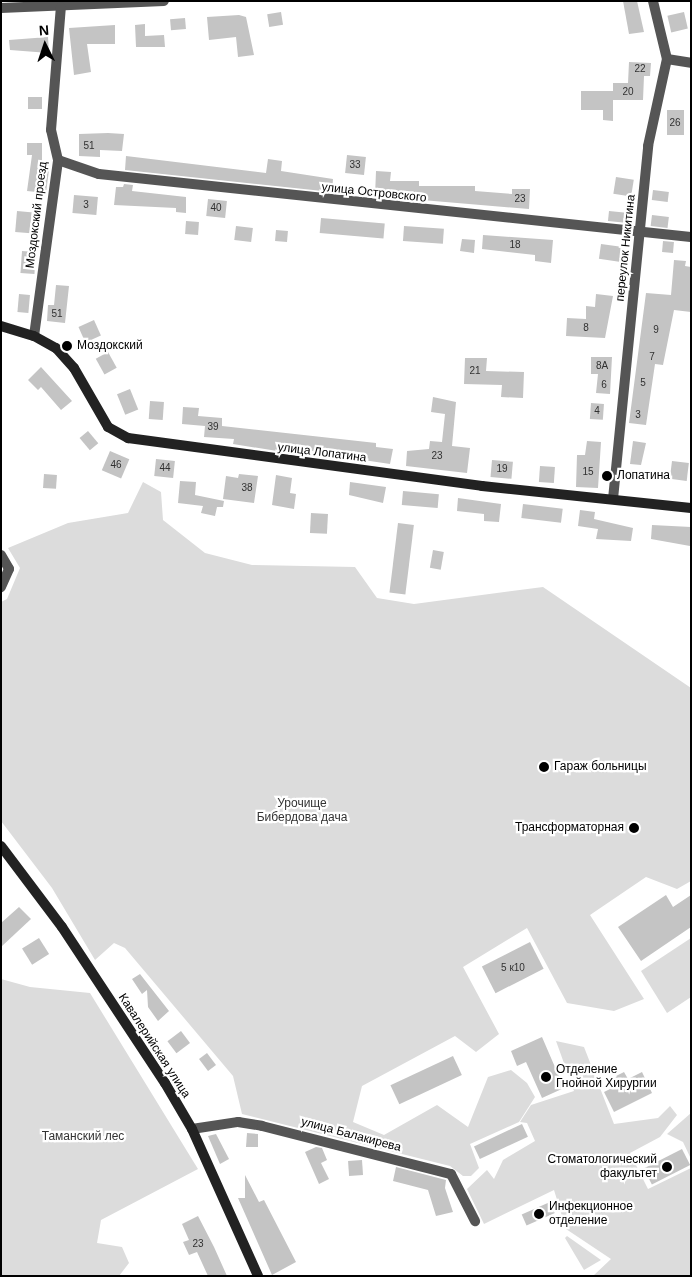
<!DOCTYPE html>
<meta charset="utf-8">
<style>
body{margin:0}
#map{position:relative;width:692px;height:1277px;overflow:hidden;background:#fff;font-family:Arial,sans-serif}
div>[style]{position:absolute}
.green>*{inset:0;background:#dcdcdc}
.building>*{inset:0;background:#c4c4c4;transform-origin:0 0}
.street>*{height:10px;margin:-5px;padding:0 5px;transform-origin:5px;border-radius:5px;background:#555}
.secondary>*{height:10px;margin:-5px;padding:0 5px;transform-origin:5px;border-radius:5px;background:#222}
.dots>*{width:14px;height:14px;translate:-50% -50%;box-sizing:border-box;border:2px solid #fff;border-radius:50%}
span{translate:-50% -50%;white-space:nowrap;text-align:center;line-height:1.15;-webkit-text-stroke:4.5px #fff;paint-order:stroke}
.number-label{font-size:10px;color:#313131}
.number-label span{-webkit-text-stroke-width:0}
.street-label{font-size:12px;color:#000}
.poi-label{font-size:12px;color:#000}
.left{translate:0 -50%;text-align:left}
.right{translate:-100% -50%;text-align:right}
.park-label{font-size:12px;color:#333}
.frame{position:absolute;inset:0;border:2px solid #000;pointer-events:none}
.north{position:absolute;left:20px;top:20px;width:50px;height:50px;-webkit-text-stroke:4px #fff;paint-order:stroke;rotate:356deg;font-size:14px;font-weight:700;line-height:20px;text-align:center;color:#000}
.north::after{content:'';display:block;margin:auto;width:18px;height:22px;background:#000;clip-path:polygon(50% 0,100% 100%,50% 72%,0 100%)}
</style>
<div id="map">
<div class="green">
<div style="clip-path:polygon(143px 482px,161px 492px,163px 520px,205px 553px,252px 565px,355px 567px,377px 598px,414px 604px,543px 587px,691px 688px,691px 881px,677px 889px,646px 877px,590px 915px,644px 999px,614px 1011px,567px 1003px,527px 928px,463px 967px,499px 1034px,476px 1052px,455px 1036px,362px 1086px,353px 1122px,384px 1135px,437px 1105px,468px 1127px,488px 1077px,511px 1070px,527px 1083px,535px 1097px,519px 1122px,470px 1144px,479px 1168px,471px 1176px,463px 1176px,450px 1166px,242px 1114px,233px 1076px,125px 948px,114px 943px,95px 960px,52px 888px,1px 821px,1px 602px,7px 599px,20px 568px,8px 548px,68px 523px,128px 513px)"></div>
<div style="clip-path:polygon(691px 938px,691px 997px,667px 1013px,641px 971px)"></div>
<div style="clip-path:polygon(1px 979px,30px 987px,90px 993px,198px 1169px,101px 1220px,97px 1243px,122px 1247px,129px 1263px,119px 1276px,1px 1276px)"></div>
<div style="clip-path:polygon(556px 1041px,584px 1047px,614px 1124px,658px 1118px,670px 1106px,677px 1115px,660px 1137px,630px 1153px,648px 1189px,691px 1168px,691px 1276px,593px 1276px,611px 1259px,566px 1229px,554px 1190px,484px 1224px,467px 1189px,487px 1170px,494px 1179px,503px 1160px,535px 1141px,527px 1123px,520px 1122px,531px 1105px,574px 1091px)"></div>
<div style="clip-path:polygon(691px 1113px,691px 1159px,683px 1142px,667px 1134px)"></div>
<div style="clip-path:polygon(567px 1236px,601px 1260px,584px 1270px,565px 1238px)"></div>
</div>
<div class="building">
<div style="clip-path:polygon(623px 1px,637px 1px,644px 32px,629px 34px)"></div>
<div style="left:281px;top:12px;width:13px;height:14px;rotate:81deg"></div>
<div style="left:684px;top:12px;width:17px;height:17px;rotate:77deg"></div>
<div style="clip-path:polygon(239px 15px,246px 17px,254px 55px,238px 57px,236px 37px,209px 40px,207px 17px)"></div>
<div style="left:185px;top:18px;width:11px;height:15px;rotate:85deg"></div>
<div style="clip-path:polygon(145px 24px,145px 36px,164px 35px,165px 47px,136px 47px,135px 25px)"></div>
<div style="clip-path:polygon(115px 25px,115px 44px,87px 44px,91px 72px,74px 75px,69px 28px)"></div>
<div style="clip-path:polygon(48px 37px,49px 53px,10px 50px,9px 40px)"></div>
<div style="clip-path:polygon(629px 62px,651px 63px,650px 76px,644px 76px,643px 100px,613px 100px,613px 121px,603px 120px,603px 110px,581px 110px,581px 91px,613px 91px,613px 83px,628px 83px)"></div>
<div style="left:28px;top:97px;width:14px;height:12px"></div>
<div style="left:667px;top:110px;width:17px;height:25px"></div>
<div style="clip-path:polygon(108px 133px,124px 134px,122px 151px,100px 150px,100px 157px,79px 156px,79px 134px)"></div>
<div style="clip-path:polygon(27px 143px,42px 143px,42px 161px,50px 162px,46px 193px,27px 191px,32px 155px,27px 155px)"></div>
<div style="left:347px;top:155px;width:19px;height:18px;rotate:6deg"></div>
<div style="clip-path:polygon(126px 156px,266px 173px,268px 159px,282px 161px,281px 171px,333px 179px,332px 192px,125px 170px)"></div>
<div style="clip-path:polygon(376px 171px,391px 172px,390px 181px,419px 181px,419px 186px,475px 186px,475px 191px,512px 194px,512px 189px,530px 189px,529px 209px,375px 196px)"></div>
<div style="left:616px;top:177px;width:18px;height:17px;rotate:9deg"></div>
<div style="clip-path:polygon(124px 184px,133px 185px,132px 191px,186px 197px,186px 213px,176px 212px,176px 208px,114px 205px,116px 187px,123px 187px)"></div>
<div style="left:653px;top:190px;width:16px;height:10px;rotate:7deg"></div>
<div style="left:74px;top:195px;width:24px;height:18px;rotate:5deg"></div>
<div style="left:208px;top:199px;width:19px;height:17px;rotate:6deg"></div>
<div style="left:17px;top:211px;width:22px;height:21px;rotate:5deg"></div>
<div style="left:609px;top:211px;width:20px;height:10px;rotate:6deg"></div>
<div style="left:652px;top:215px;width:17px;height:11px;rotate:7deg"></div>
<div style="left:321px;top:218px;width:64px;height:15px;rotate:5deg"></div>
<div style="left:186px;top:221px;width:13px;height:13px;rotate:4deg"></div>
<div style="left:236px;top:226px;width:17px;height:14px;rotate:7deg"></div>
<div style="left:404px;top:226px;width:40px;height:15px;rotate:4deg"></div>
<div style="left:276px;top:230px;width:12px;height:11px;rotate:5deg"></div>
<div style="clip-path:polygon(483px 235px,553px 240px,551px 263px,535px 261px,535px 255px,482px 249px)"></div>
<div style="clip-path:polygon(462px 239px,475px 240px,474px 253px,460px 251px)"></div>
<div style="left:663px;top:241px;width:11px;height:11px;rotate:5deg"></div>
<div style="left:601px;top:244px;width:22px;height:15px;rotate:8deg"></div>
<div style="left:22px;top:251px;width:14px;height:22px;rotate:4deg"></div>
<div style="clip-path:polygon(674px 260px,686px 261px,685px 266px,691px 267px,691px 312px,674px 310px,663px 365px,655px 364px,646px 425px,629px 423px,646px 293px,671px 295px)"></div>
<div style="clip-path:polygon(56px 285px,69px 286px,65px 323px,47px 321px,48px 305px,54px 305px)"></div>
<div style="left:19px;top:294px;width:11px;height:18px;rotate:5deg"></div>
<div style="clip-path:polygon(596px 294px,613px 296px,605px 338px,566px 336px,567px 318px,586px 319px,586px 306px,595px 307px)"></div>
<div style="left:94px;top:320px;width:17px;height:17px;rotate:66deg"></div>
<div style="left:108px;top:352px;width:18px;height:14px;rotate:61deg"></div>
<div style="clip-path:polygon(591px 357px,612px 357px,610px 394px,596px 393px,598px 374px,591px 374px)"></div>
<div style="clip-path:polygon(465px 358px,487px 358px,486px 371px,524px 372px,523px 398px,501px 397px,502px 385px,464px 384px)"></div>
<div style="clip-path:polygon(41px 367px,72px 401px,61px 410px,41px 387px,38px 390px,28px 380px)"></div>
<div style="left:130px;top:389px;width:22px;height:14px;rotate:68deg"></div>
<div style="clip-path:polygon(433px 397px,456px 402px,452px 446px,470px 448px,467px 473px,406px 466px,407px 451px,429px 449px,430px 441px,442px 442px,445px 414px,431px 412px)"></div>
<div style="left:150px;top:401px;width:14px;height:18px;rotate:4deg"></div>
<div style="left:591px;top:403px;width:13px;height:16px;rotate:4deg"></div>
<div style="clip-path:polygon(183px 407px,199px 408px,198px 416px,222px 418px,222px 426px,376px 443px,376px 447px,393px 449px,390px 464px,303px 451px,302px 455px,233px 444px,234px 439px,204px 437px,205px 426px,182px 424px)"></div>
<div style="left:88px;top:431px;width:16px;height:11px;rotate:50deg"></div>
<div style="clip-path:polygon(587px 441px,601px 442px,598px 488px,576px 487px,577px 455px,585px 455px)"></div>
<div style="clip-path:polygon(633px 441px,646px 443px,641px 465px,630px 464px)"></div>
<div style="left:110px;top:451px;width:21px;height:21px;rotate:23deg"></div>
<div style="left:156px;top:459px;width:19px;height:17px;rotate:6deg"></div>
<div style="left:492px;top:460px;width:21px;height:17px;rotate:5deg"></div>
<div style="left:672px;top:461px;width:17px;height:18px;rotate:7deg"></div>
<div style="left:540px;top:466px;width:15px;height:16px;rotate:4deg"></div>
<div style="left:44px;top:474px;width:13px;height:14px;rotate:4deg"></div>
<div style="clip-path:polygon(239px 474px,258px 476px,254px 503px,223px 499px,226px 476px,238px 478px)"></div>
<div style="clip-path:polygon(276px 475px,292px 478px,290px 493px,296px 494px,294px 509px,272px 505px)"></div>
<div style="clip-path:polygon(180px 481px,196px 482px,195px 495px,224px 501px,223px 507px,217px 507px,215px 516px,201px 513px,203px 506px,178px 503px)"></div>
<div style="clip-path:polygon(350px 482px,386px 487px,383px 503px,349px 495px)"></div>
<div style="left:403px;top:491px;width:36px;height:14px;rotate:5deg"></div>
<div style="clip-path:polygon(458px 498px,501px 504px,499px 522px,484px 521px,484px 514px,457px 511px)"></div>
<div style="left:523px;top:504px;width:40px;height:14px;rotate:7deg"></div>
<div style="clip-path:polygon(580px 510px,595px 512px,594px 519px,633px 528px,631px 541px,596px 539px,598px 529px,578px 526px)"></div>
<div style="left:311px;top:513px;width:17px;height:20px;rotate:3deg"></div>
<div style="left:398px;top:523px;width:16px;height:70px;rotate:7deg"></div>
<div style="clip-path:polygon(652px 525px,691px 527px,690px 546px,651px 539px)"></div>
<div style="left:433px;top:550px;width:11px;height:18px;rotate:10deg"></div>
<div style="clip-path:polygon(666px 895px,673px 907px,691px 895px,691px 927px,641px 961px,618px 927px)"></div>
<div style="clip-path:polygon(19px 907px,31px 919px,1px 947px,1px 923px)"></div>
<div style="left:39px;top:938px;width:19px;height:20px;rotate:58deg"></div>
<div style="left:530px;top:942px;width:30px;height:54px;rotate:63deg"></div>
<div style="clip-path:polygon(140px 974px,169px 1011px,158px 1021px,148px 1007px,147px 990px,142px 994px,132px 979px)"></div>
<div style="left:181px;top:1031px;width:15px;height:17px;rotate:53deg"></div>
<div style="clip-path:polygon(542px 1037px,564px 1088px,542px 1098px,526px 1062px,517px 1066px,511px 1051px)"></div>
<div style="left:207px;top:1053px;width:15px;height:10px;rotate:53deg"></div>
<div style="left:453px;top:1056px;width:21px;height:69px;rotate:65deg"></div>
<div style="clip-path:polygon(624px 1072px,628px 1079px,642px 1072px,652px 1093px,614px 1112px,604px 1092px,614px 1087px,610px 1079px)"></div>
<div style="left:522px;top:1124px;width:14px;height:53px;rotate:65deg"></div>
<div style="clip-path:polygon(247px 1133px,258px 1134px,258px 1147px,246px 1147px)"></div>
<div style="clip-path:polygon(216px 1134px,229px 1159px,220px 1164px,208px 1136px)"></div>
<div style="clip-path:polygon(316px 1147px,322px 1148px,327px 1160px,321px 1163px,329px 1179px,319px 1184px,305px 1152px)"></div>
<div style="left:682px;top:1149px;width:18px;height:43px;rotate:63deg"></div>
<div style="left:362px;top:1160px;width:15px;height:14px;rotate:86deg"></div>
<div style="clip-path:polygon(396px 1167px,446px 1180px,445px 1188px,453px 1212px,436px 1216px,428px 1190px,393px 1181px)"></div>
<div style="clip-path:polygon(245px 1175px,259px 1202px,264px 1200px,296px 1262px,272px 1275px,238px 1198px,245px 1198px)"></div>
<div style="left:550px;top:1202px;width:12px;height:31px;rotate:66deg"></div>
<div style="clip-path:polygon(198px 1216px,214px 1247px,227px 1276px,208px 1276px,197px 1252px,189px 1255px,183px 1242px,189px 1240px,182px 1224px)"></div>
</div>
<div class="street">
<div style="left:1px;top:8px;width:163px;rotate:-2.5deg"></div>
<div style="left:667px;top:59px;width:24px;rotate:9deg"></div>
<div style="left:58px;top:160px;width:43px;rotate:18.9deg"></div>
<div style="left:99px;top:174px;width:595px;rotate:6.07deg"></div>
<div style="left:34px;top:336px;width:178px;rotate:-82.2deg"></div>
<div style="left:58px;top:160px;width:31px;rotate:-103deg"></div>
<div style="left:51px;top:130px;width:123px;rotate:-85.4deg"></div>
<div style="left:613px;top:499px;width:355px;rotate:-84.3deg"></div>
<div style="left:648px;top:146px;width:89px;rotate:-77.7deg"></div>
<div style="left:667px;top:59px;width:60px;rotate:-103.6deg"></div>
<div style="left:1px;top:555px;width:16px;rotate:60deg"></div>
<div style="left:9px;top:569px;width:20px;rotate:114deg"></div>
<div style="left:192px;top:1129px;width:47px;rotate:-8.7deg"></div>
<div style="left:238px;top:1122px;width:24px;rotate:9deg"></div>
<div style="left:262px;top:1126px;width:195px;rotate:14.3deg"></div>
<div style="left:451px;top:1174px;width:53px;rotate:62.9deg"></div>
</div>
<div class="secondary">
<div style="left:1px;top:326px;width:34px;rotate:17deg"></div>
<div style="left:34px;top:336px;width:25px;rotate:29deg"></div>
<div style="left:56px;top:348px;width:27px;rotate:48deg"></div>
<div style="left:74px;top:368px;width:68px;rotate:60deg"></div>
<div style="left:108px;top:427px;width:23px;rotate:29deg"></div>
<div style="left:128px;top:438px;width:357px;rotate:7.7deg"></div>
<div style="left:482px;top:486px;width:210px;rotate:6deg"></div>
<div style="left:1px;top:846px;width:101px;rotate:53deg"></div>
<div style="left:62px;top:927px;width:187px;rotate:56.6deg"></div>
<div style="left:165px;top:1083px;width:53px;rotate:59.6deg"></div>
<div style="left:192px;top:1129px;width:161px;rotate:65.8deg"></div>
</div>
<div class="dots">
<div style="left:67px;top:346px;background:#000"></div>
<div style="left:607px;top:476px;background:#000"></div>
<div style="left:544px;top:767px;background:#000"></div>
<div style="left:634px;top:828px;background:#000"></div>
<div style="left:546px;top:1077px;background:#000"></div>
<div style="left:667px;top:1167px;background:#000"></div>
<div style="left:539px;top:1214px;background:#000"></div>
</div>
<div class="number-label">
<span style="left:640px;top:69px">22</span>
<span style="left:628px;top:92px">20</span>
<span style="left:675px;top:123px">26</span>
<span style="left:89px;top:146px">51</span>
<span style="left:355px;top:165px">33</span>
<span style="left:520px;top:199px">23</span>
<span style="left:86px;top:205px">3</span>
<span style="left:216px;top:208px">40</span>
<span style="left:515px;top:245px">18</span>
<span style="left:57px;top:314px">51</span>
<span style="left:586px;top:328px">8</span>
<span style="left:656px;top:330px">9</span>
<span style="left:652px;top:357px">7</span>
<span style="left:602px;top:366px">8А</span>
<span style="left:475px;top:371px">21</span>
<span style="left:643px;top:383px">5</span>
<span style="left:604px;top:385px">6</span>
<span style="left:597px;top:411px">4</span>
<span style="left:638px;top:415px">3</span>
<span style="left:213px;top:427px">39</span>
<span style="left:437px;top:456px">23</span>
<span style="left:116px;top:465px">46</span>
<span style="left:165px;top:468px">44</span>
<span style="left:502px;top:469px">19</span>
<span style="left:588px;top:472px">15</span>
<span style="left:247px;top:488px">38</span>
<span style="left:513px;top:968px">5 к10</span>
<span style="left:198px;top:1244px">23</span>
</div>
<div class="street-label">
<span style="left:374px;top:193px;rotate:6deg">улица Островского</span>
<span style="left:37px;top:215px;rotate:-83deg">Моздокский проезд</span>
<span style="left:626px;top:248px;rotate:-84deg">переулок Никитина</span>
<span style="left:322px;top:453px;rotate:7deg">улица Лопатина</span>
<span style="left:154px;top:1046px;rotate:57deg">Кавалерийская улица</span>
<span style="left:351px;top:1135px;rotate:15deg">улица Балакирева</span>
</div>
<div class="poi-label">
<span class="left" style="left:77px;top:346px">Моздокский</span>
<span class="left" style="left:617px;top:476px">Лопатина</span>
<span class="left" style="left:554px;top:767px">Гараж больницы</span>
<span class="right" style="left:624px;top:828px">Трансформаторная</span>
<span class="left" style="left:556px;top:1077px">Отделение<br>Гнойной Хирургии</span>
<span class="right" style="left:657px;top:1167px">Стоматологический<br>факультет</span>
<span class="left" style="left:549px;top:1214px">Инфекционное<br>отделение</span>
</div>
<div class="park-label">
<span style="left:302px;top:811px">Урочище<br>Бибердова дача</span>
<span style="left:83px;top:1137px">Таманский лес</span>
</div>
<div class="frame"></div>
<div class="north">N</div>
</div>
